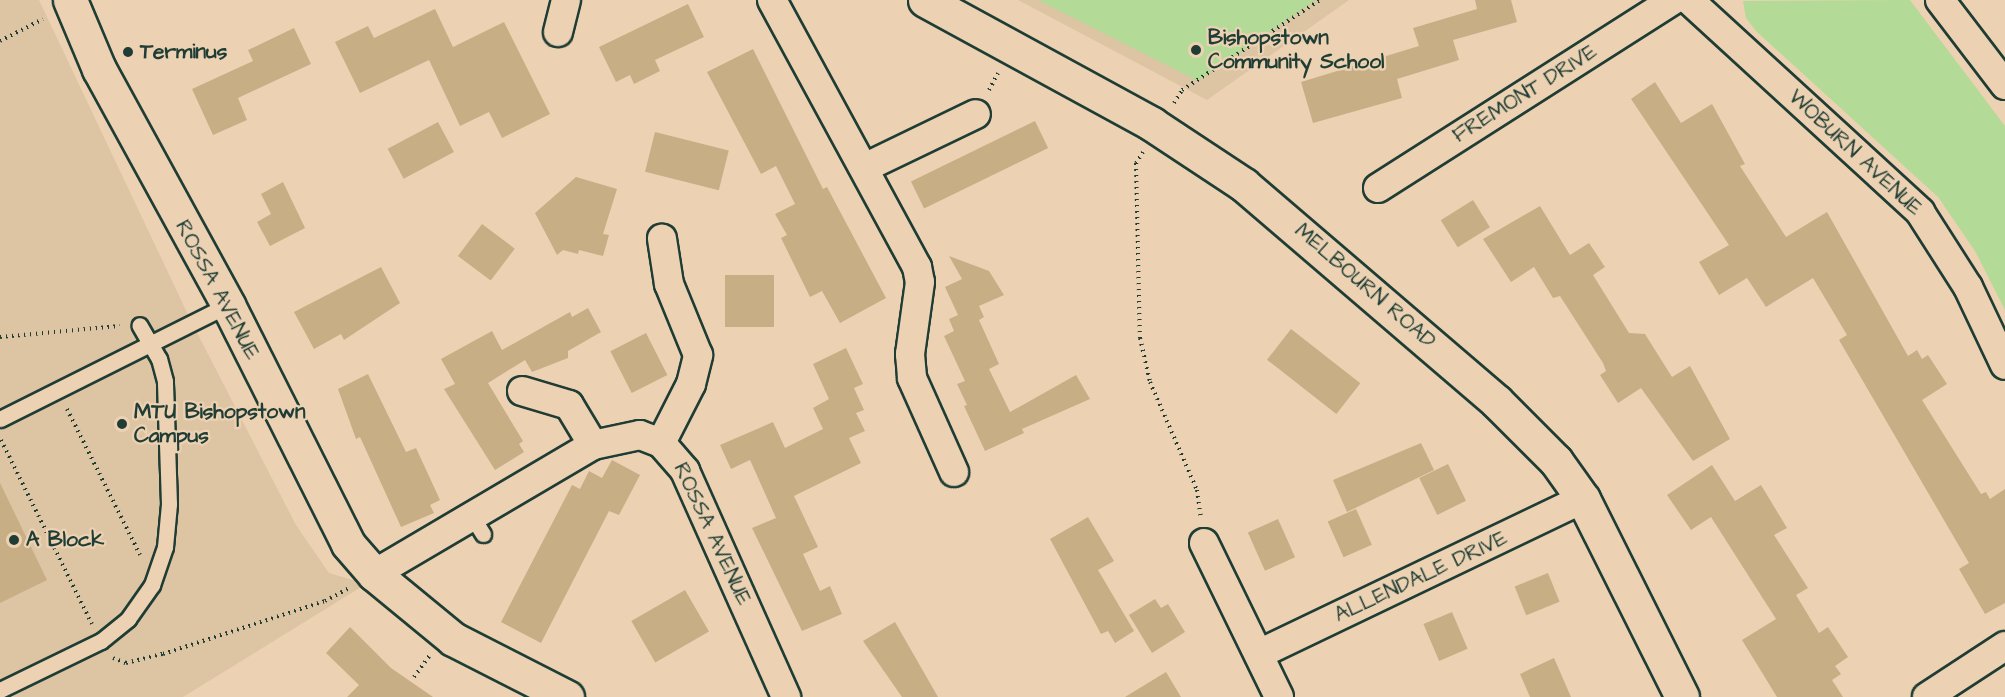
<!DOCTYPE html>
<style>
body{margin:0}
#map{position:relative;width:2005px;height:697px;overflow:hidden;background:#ecd2b3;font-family:"Architects Daughter",sans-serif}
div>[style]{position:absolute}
.built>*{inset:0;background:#ddc4a3}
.green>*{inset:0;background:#b3da96}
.building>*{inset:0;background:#c8ae85;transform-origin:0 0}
.path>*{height:4px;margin-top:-2px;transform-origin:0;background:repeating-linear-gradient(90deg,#1f3d34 0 1.5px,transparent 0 6px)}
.roads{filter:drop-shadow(2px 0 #1f3d34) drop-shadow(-2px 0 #1f3d34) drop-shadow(0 2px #1f3d34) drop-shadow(0 -2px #1f3d34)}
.lane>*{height:15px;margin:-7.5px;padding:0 7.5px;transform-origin:7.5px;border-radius:7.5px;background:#ecd2b3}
.street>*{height:28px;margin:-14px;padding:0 14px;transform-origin:14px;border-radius:14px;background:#ecd2b3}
.secondary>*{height:33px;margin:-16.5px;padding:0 16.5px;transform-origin:16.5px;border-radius:16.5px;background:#ecd2b3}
.dots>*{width:16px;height:16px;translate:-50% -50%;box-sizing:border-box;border:3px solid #ecd2b3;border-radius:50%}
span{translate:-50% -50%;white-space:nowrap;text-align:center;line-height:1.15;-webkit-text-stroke:4.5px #ecd2b3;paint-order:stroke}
.poi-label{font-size:21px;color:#1f3d34;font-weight:700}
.left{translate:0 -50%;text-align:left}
.street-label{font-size:21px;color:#1f3d34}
</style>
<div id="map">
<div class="built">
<div style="clip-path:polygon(0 0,39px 0,192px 323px,296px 525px,329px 573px,366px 584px,183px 697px,0 697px)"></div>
<div style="clip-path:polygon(1018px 0,1349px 0,1207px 100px)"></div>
</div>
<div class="green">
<div style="clip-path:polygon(1038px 0,1316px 0,1198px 81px)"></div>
<div style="clip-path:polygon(1910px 0,2005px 126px,2005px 310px,1975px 251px,1938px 197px,1756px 31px,1746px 18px,1743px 1px)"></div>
</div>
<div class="building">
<div style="clip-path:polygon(1475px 0,1511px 0,1517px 22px,1453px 40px,1459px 60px,1397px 79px,1402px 98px,1313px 123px,1301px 82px,1419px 46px,1413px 28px,1477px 9px)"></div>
<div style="clip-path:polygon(688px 4px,704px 37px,655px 60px,660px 71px,634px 84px,630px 75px,616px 82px,599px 47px)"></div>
<div style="clip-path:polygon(435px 9px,453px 47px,504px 22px,550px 114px,502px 138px,489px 112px,460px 126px,429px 60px,360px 93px,335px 42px,368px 26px,374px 38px)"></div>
<div style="clip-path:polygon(294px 28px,311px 64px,238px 98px,247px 120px,213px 135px,192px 89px,253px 61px,248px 50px)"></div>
<div style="clip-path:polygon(753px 49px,823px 189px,827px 187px,886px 298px,840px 323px,822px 291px,810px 297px,781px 238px,787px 235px,775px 214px,795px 204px,776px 166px,761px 174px,707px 72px)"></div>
<div style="clip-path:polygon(1655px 82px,1681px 123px,1712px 104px,1745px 164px,1740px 166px,1786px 237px,1827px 212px,1908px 356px,1917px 350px,1922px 359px,1928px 355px,1947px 384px,1922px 400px,1981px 494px,1986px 492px,1990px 499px,2005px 489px,2005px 603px,1985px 614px,1959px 569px,1969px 563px,1839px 340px,1847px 335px,1813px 278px,1766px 307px,1747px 278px,1719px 295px,1699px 262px,1729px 245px,1631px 99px)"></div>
<div style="left:1035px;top:121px;width:30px;height:138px;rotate:64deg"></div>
<div style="left:438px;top:122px;width:34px;height:57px;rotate:62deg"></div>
<div style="left:655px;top:132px;width:76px;height:41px;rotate:14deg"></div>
<div style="clip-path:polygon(576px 177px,617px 189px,603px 234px,609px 235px,603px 256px,579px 250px,578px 254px,563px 250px,557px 255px,535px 213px)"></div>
<div style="clip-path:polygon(283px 182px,305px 228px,270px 246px,257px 222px,271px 214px,261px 194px)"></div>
<div style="left:1473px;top:200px;width:32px;height:38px;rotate:58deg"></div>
<div style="clip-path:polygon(1540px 206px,1570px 255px,1589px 243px,1605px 267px,1593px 275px,1629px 333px,1645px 334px,1672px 377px,1690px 366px,1730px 439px,1693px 461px,1641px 388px,1618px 403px,1600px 375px,1606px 371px,1603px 363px,1560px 296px,1553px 298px,1534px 267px,1511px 282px,1483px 239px)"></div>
<div style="left:482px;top:224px;width:41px;height:40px;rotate:37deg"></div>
<div style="clip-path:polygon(949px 256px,989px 271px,1004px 295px,979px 306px,984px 317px,979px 320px,999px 364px,989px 369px,1010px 412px,1076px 375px,1090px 399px,1022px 429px,1024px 433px,985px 451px,964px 406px,967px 405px,957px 384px,965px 381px,944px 336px,954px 331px,949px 319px,958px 315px,945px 287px,962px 279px)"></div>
<div style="clip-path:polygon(381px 267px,400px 303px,344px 340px,341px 334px,314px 349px,294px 312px)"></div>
<div style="left:725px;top:275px;width:49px;height:52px"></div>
<div style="clip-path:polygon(588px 308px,601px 332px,568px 351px,568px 358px,532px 372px,525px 360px,488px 383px,523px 441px,519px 444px,524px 452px,495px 470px,444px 389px,455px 384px,441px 359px,492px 331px,502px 350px,570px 312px,572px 317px)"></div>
<div style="left:1291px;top:329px;width:88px;height:39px;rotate:38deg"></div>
<div style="left:646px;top:333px;width:47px;height:40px;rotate:63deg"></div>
<div style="clip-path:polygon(846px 348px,863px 384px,854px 388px,864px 410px,856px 413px,865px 431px,849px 438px,861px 463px,794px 496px,818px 547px,803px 554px,820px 591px,830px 586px,842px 614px,802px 631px,752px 528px,776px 518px,750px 460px,731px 469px,720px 445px,773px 422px,785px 448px,823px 429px,813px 408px,829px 399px,813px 364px)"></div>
<div style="clip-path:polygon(368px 374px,406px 452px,416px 448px,440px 500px,430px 505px,434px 513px,401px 527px,360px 437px,356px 439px,338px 389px)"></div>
<div style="clip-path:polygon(1421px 443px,1434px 470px,1347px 512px,1333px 480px)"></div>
<div style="clip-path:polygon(612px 460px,640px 475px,619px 515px,609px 511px,541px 643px,501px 622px,572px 485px,580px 489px,589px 471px,602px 478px)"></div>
<div style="left:1448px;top:464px;width:41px;height:32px;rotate:64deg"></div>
<div style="clip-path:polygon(1712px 465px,1735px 501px,1761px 485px,1787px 528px,1774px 535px,1808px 588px,1796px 595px,1819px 633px,1828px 627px,1848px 657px,1835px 666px,1841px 674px,1832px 680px,1843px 697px,1777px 697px,1742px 640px,1776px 619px,1711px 517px,1691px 530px,1667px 495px)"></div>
<div style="clip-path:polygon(0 483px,47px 580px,0 603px)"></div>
<div style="left:1356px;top:509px;width:39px;height:31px;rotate:66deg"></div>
<div style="clip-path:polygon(1088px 517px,1114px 561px,1098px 570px,1134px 631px,1115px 643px,1108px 631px,1101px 634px,1050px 539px)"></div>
<div style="left:1278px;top:519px;width:42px;height:33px;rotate:66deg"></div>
<div style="left:1548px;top:573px;width:31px;height:36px;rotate:68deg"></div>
<div style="left:685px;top:590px;width:48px;height:62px;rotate:60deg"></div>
<div style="clip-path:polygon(1155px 599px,1161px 608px,1168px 604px,1185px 632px,1152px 653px,1129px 615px)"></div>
<div style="left:1452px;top:612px;width:40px;height:31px;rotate:67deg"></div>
<div style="clip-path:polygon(895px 622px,938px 697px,902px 697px,863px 641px)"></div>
<div style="clip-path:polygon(350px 627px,391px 668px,433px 697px,347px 697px,359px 685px,326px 653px)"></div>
<div style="clip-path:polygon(1554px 658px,1571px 697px,1530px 697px,1520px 674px)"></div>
<div style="clip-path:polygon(1166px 672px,1181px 697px,1125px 697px)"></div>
</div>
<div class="path">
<div style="left:0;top:41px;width:48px;rotate:-27.1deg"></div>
<div style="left:989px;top:90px;width:19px;rotate:-62deg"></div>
<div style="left:1174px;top:103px;width:15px;rotate:-58deg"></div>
<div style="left:1182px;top:90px;width:165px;rotate:-33.1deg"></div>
<div style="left:1143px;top:152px;width:13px;rotate:122deg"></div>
<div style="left:1136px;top:163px;width:175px;rotate:88.7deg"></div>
<div style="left:1140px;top:338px;width:45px;rotate:77.2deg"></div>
<div style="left:1150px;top:382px;width:118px;rotate:66.5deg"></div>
<div style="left:1197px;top:490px;width:28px;rotate:82deg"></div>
<div style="left:0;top:337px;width:120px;rotate:-5.3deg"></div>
<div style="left:67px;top:409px;width:163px;rotate:63.4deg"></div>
<div style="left:1px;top:440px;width:205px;rotate:63.7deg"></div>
<div style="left:113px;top:658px;width:14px;rotate:21deg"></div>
<div style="left:126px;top:663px;width:38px;rotate:-14deg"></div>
<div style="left:163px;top:654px;width:170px;rotate:-18.1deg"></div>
<div style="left:325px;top:601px;width:27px;rotate:-28deg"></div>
<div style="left:414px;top:677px;width:26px;rotate:-54deg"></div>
</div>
<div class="roads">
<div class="lane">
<div style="left:0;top:419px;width:255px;rotate:-26.6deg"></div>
<div style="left:473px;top:518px;width:19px;rotate:58deg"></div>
<div style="left:0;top:690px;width:112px;rotate:-25.9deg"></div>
<div style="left:101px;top:641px;width:35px;rotate:-39deg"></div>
<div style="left:128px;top:619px;width:42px;rotate:-54.8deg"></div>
<div style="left:152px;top:585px;width:40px;rotate:-71.1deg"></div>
<div style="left:165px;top:547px;width:43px;rotate:-84.7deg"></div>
<div style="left:169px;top:504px;width:123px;rotate:-91.9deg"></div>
<div style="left:165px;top:381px;width:23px;rotate:-105deg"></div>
<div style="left:159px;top:359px;width:39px;rotate:-120deg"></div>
</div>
<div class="street">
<div style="left:772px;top:0;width:304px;rotate:61.5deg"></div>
<div style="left:917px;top:267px;width:15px;rotate:79deg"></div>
<div style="left:920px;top:282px;width:73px;rotate:97.9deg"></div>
<div style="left:910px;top:354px;width:24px;rotate:85deg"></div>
<div style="left:912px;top:378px;width:103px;rotate:65.9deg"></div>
<div style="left:1689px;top:0;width:314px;rotate:42.5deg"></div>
<div style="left:1920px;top:212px;width:89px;rotate:57.4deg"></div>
<div style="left:1968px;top:287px;width:86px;rotate:64.6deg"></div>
<div style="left:1940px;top:0;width:107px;rotate:52.6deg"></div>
<div style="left:558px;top:32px;width:33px;rotate:-76deg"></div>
<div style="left:864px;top:168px;width:124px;rotate:-25.7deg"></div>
<div style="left:1378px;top:188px;width:350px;rotate:-32.5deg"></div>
<div style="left:522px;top:391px;width:49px;rotate:16.6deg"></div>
<div style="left:569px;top:405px;width:47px;rotate:59deg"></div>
<div style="left:661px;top:443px;width:66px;rotate:-63deg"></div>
<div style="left:691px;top:384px;width:30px;rotate:-76deg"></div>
<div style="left:698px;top:355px;width:77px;rotate:-112.2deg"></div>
<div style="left:669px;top:284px;width:46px;rotate:-98.8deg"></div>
<div style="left:1204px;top:543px;width:171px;rotate:64deg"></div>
<div style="left:374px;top:574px;width:254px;rotate:-30.5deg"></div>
<div style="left:593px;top:445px;width:48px;rotate:-12deg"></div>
<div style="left:640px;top:435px;width:22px;rotate:21deg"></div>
<div style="left:661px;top:443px;width:37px;rotate:49deg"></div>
<div style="left:685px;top:471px;width:248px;rotate:65.9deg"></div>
<div style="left:1259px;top:654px;width:359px;rotate:-25.6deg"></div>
<div style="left:1927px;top:697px;width:93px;rotate:-33.2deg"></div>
</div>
<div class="secondary">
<div style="left:70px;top:0;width:75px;rotate:67.2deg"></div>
<div style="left:99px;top:69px;width:269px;rotate:61.3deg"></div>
<div style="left:228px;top:305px;width:267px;rotate:63.3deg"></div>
<div style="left:348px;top:544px;width:40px;rotate:49deg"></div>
<div style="left:374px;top:574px;width:102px;rotate:39.4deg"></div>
<div style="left:453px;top:639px;width:128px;rotate:27deg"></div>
<div style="left:925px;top:0;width:259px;rotate:28.6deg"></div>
<div style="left:1152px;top:124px;width:110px;rotate:33.5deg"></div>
<div style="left:1244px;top:185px;width:332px;rotate:40.6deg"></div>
<div style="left:1496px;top:401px;width:85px;rotate:45deg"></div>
<div style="left:1556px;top:461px;width:47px;rotate:54.6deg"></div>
<div style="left:1583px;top:499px;width:221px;rotate:63.4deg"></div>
</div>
</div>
<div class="dots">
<div style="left:1196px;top:50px;background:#1f3d34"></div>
<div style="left:128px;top:52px;background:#1f3d34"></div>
<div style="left:122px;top:424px;background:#1f3d34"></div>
<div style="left:14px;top:540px;background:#1f3d34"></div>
</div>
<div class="poi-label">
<span class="left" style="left:1208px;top:50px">Bishopstown<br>Community School</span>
<span class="left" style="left:140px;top:52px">Terminus</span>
<span class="left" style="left:134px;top:424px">MTU Bishopstown<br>Campus</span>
<span class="left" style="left:26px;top:540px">A Block</span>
</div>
<div class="street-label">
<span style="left:1525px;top:94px;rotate:-32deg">FREMONT DRIVE</span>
<span style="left:1855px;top:153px;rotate:43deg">WOBURN AVENUE</span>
<span style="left:1365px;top:286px;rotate:41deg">MELBOURN ROAD</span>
<span style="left:217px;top:290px;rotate:62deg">ROSSA AVENUE</span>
<span style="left:712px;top:534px;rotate:65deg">ROSSA AVENUE</span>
<span style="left:1421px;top:577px;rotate:-25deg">ALLENDALE DRIVE</span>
</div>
</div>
